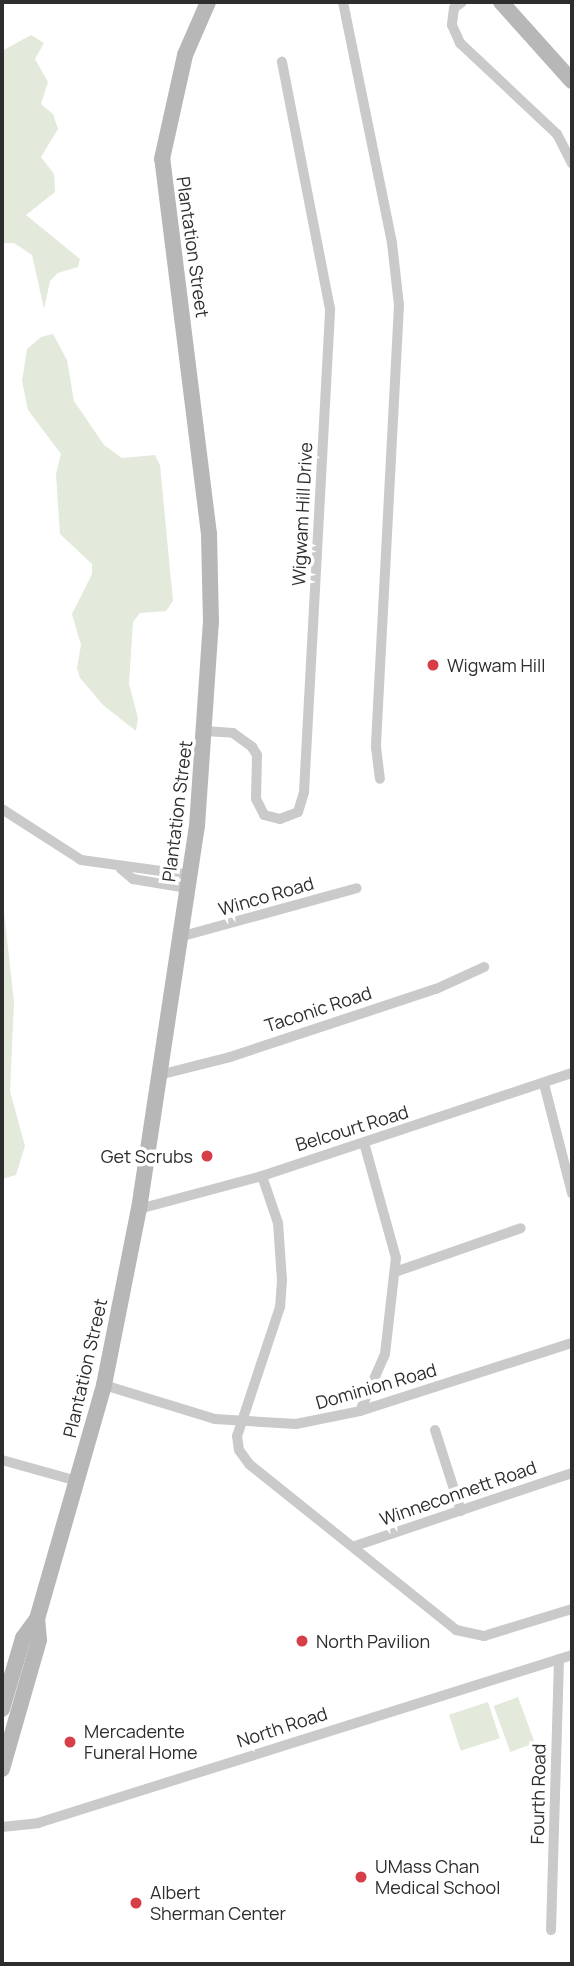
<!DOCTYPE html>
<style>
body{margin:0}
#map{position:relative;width:574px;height:1966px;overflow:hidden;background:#fff;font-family:Manrope,sans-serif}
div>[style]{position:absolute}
.green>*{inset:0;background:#e3eadc;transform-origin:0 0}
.street>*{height:10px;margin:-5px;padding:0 5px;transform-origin:5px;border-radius:5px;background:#cacaca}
.secondary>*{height:16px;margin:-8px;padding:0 8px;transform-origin:8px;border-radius:8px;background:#b7b7b7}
.dots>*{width:19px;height:19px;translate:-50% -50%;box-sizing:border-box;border:4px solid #fff;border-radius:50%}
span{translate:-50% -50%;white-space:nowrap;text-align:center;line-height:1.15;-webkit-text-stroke:7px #fff;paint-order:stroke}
.street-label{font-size:18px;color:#2d2d2d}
.poi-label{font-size:18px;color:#2d2d2d}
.left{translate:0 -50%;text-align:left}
.right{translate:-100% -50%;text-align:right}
.frame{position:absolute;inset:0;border:4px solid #2d2d2d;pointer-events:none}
</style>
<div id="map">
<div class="green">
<div style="clip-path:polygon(31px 35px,44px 43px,35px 59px,48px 82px,41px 104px,53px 114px,58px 129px,41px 157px,54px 174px,55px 192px,26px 215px,80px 259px,78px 267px,58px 273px,50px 281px,44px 309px,32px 255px,14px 243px,2px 243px,2px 51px)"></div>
<div style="clip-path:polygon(53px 334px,67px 360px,74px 401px,104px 445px,122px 458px,155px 455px,160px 465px,173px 601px,166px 611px,140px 613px,133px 622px,129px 684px,138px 718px,136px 731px,103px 705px,80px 678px,77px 668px,81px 645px,72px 614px,92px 574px,92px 564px,60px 534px,56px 474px,61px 454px,28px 410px,22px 381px,27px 349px,41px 337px)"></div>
<div style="clip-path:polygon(2px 894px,14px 1002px,10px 1091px,25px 1146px,16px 1175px,2px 1179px)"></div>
<div style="left:518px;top:1697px;width:49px;height:26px;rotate:70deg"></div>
<div style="left:488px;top:1702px;width:38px;height:41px;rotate:72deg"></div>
</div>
<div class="street">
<div style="left:343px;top:2px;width:246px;rotate:78.5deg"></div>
<div style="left:392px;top:243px;width:62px;rotate:83.6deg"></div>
<div style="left:399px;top:305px;width:443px;rotate:93deg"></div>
<div style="left:376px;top:747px;width:32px;rotate:83deg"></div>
<div style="left:462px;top:2px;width:10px;rotate:143deg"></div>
<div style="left:454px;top:8px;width:17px;rotate:97deg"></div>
<div style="left:452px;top:25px;width:20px;rotate:66deg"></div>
<div style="left:460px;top:43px;width:133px;rotate:43.2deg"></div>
<div style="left:557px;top:134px;width:33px;rotate:63deg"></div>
<div style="left:206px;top:731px;width:27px;rotate:4deg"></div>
<div style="left:233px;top:733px;width:24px;rotate:36deg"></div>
<div style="left:252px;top:747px;width:9px;rotate:58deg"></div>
<div style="left:257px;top:755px;width:44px;rotate:91.3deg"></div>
<div style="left:256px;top:799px;width:18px;rotate:63deg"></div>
<div style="left:264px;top:815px;width:16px;rotate:14deg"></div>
<div style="left:280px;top:819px;width:19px;rotate:-21deg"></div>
<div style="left:298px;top:812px;width:21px;rotate:-73deg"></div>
<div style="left:304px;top:792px;width:484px;rotate:-86.9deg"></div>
<div style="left:330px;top:309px;width:252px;rotate:-101deg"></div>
<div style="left:2px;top:809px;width:94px;rotate:32.8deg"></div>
<div style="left:81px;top:860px;width:110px;rotate:7.8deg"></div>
<div style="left:121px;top:869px;width:16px;rotate:40deg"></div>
<div style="left:133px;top:879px;width:55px;rotate:9.5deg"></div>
<div style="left:183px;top:936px;width:180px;rotate:-15.4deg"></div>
<div style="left:159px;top:1075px;width:73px;rotate:-14.2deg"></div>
<div style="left:230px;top:1057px;width:217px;rotate:-18.3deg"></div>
<div style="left:436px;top:989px;width:53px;rotate:-24.6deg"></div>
<div style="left:544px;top:1084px;width:113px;rotate:75.6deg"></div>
<div style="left:262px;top:1176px;width:50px;rotate:71.2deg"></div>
<div style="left:278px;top:1223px;width:57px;rotate:86deg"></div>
<div style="left:282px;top:1280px;width:27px;rotate:94deg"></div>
<div style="left:280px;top:1307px;width:136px;rotate:108.4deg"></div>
<div style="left:237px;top:1436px;width:14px;rotate:82deg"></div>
<div style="left:239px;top:1450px;width:17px;rotate:54deg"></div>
<div style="left:249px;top:1464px;width:265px;rotate:38.7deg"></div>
<div style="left:456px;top:1630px;width:29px;rotate:12deg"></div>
<div style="left:484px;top:1636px;width:92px;rotate:-17.1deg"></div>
<div style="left:139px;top:1209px;width:127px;rotate:-15deg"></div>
<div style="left:262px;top:1176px;width:327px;rotate:-18.4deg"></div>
<div style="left:395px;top:1272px;width:133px;rotate:-19.2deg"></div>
<div style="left:104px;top:1385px;width:116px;rotate:17deg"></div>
<div style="left:215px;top:1419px;width:81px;rotate:3.5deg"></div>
<div style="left:296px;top:1424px;width:65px;rotate:-11.5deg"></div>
<div style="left:360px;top:1411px;width:223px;rotate:-17.8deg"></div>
<div style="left:360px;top:1411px;width:62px;rotate:-66.3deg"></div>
<div style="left:385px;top:1354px;width:97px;rotate:-83.5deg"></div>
<div style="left:396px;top:1258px;width:119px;rotate:-105.5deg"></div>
<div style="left:435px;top:1430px;width:85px;rotate:72.2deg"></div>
<div style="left:2px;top:1460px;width:78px;rotate:15.6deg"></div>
<div style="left:355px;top:1546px;width:229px;rotate:-18.6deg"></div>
<div style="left:2px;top:1827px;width:36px;rotate:-6deg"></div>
<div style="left:38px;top:1823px;width:560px;rotate:-17.46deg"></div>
<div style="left:551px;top:1930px;width:271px;rotate:-88.3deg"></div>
</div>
<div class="secondary">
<div style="left:501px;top:2px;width:106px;rotate:48.1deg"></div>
<div style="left:2px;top:1709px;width:74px;rotate:-73.5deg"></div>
<div style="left:23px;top:1638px;width:24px;rotate:-54deg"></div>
<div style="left:37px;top:1619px;width:243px;rotate:-74deg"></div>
<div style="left:104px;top:1385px;width:179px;rotate:-78.8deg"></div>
<div style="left:139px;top:1209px;width:387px;rotate:-81.4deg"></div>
<div style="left:197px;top:826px;width:204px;rotate:-86.1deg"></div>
<div style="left:211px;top:622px;width:88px;rotate:-91.3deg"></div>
<div style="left:209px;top:534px;width:378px;rotate:-97.1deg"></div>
<div style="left:162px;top:159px;width:107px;rotate:-77.5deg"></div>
<div style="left:185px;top:55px;width:58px;rotate:-66.5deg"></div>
<div style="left:2px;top:1769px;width:134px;rotate:-74deg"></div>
<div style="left:39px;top:1640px;width:21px;rotate:-95deg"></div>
</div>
<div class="dots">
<div style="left:433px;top:665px;background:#d63e48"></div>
<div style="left:207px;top:1156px;background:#d63e48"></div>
<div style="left:302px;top:1641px;background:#d63e48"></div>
<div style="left:70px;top:1742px;background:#d63e48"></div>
<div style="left:361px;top:1877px;background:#d63e48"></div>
<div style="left:136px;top:1903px;background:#d63e48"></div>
</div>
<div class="street-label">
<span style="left:193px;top:247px;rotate:82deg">Plantation Street</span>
<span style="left:302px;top:514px;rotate:-87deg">Wigwam Hill Drive</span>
<span style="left:177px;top:811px;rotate:-83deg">Plantation Street</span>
<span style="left:266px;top:896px;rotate:-16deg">Winco Road</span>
<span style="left:318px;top:1009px;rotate:-18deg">Taconic Road</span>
<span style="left:352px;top:1128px;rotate:-17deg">Belcourt Road</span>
<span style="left:85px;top:1368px;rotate:-77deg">Plantation Street</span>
<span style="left:376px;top:1386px;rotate:-16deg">Dominion Road</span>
<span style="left:458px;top:1493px;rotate:-19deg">Winneconnett Road</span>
<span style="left:282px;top:1727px;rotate:-18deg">North Road</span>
<span style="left:538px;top:1794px;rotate:-89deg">Fourth Road</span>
</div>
<div class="poi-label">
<span class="left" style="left:447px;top:665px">Wigwam Hill</span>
<span class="right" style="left:193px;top:1156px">Get Scrubs</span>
<span class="left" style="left:316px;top:1641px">North Pavilion</span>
<span class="left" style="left:84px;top:1742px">Mercadente<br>Funeral Home</span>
<span class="left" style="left:375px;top:1877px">UMass Chan<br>Medical School</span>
<span class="left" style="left:150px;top:1903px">Albert<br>Sherman Center</span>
</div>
<div class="frame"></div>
</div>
